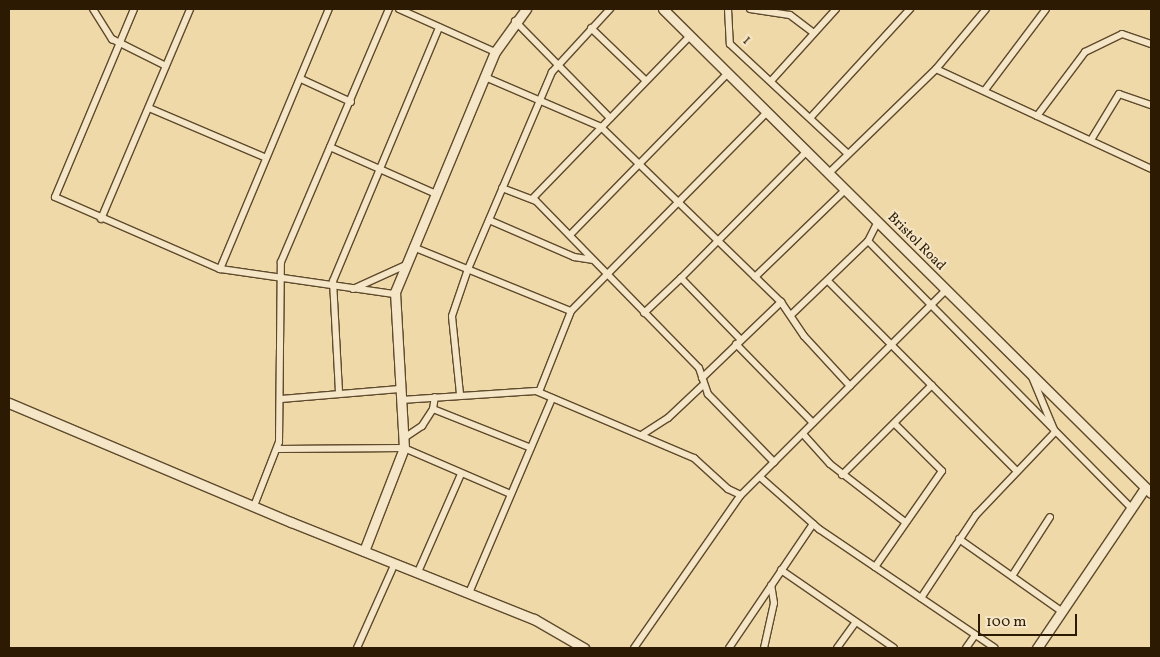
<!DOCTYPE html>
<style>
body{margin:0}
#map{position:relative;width:1160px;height:657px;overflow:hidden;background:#f0d9a9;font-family:Vollkorn,serif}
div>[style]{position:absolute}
.roads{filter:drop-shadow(1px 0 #5e4a2c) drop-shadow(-1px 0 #5e4a2c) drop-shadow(0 1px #5e4a2c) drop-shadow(0 -1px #5e4a2c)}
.street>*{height:6px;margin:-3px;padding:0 3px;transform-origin:3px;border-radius:3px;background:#f5e6c7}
.secondary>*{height:9px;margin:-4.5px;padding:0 4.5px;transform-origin:4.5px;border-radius:4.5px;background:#f5e6c7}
span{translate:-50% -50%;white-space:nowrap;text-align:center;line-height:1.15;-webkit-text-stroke:4px #f5e6c7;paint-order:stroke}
.street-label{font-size:14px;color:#2d1a02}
.frame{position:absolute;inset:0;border:10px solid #2d1a02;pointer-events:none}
.scale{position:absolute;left:978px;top:614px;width:99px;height:22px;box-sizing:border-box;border:2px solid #2d1a02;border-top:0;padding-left:6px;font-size:15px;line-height:18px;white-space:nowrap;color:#2d1a02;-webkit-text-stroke:4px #f5e6c7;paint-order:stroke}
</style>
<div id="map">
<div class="roads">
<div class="street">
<div style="left:93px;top:9px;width:36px;rotate:58deg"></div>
<div style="left:112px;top:39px;width:60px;rotate:26.6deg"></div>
<div style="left:134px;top:9px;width:204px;rotate:112.8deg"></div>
<div style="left:55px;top:197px;width:180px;rotate:23.6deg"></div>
<div style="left:220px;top:269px;width:176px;rotate:8.2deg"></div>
<div style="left:399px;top:9px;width:105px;rotate:24.1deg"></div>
<div style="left:728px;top:9px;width:35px;rotate:87deg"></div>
<div style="left:730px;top:44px;width:161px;rotate:43deg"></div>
<div style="left:750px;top:9px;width:40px;rotate:8.5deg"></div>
<div style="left:790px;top:15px;width:30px;rotate:37deg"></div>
<div style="left:515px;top:21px;width:136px;rotate:45.6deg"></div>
<div style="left:591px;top:28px;width:76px;rotate:43.9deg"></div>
<div style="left:936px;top:69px;width:237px;rotate:24.9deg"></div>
<div style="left:485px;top:77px;width:126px;rotate:23.3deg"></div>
<div style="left:601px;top:127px;width:251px;rotate:44.2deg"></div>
<div style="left:781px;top:302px;width:41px;rotate:55.9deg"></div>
<div style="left:804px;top:336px;width:68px;rotate:47.4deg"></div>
<div style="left:301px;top:79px;width:55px;rotate:24.7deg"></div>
<div style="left:771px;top:81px;width:97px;rotate:-47.9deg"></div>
<div style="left:985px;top:90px;width:101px;rotate:-53deg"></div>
<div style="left:149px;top:108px;width:127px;rotate:23.1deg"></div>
<div style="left:1037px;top:116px;width:80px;rotate:-53.1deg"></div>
<div style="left:1085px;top:52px;width:41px;rotate:-25.9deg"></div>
<div style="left:1122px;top:34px;width:31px;rotate:19deg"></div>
<div style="left:811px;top:117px;width:147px;rotate:-47.5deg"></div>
<div style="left:1091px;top:140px;width:54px;rotate:-58.7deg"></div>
<div style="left:1119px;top:94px;width:34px;rotate:19deg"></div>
<div style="left:330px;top:147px;width:116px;rotate:23.9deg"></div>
<div style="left:828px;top:174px;width:151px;rotate:-44.2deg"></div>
<div style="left:936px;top:69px;width:78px;rotate:-50.2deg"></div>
<div style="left:502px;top:188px;width:36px;rotate:21deg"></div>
<div style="left:536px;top:201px;width:233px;rotate:45.7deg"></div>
<div style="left:699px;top:368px;width:28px;rotate:71deg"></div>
<div style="left:708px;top:394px;width:95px;rotate:45.9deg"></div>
<div style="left:533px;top:198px;width:226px;rotate:-45.9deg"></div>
<div style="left:101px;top:219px;width:228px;rotate:-67deg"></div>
<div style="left:489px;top:220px;width:93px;rotate:23.5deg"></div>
<div style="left:574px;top:257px;width:18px;rotate:9deg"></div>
<div style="left:570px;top:235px;width:225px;rotate:-45.7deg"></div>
<div style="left:868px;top:241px;width:375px;rotate:45.4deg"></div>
<div style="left:413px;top:247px;width:170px;rotate:22.1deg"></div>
<div style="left:220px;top:269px;width:282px;rotate:-67.3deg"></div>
<div style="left:755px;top:277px;width:125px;rotate:-44deg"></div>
<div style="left:681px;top:278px;width:177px;rotate:-45.2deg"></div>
<div style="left:828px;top:281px;width:268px;rotate:45.2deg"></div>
<div style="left:353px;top:289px;width:58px;rotate:-24.4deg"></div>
<div style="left:644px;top:313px;width:51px;rotate:-43.4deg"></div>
<div style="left:681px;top:278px;width:86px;rotate:45.9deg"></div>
<div style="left:791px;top:315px;width:107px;rotate:-43.9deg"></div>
<div style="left:868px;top:241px;width:20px;rotate:-63deg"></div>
<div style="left:736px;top:344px;width:110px;rotate:45.7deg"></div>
<div style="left:702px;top:378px;width:110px;rotate:-43.9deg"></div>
<div style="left:339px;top:392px;width:111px;rotate:-93.1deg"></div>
<div style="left:333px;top:281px;width:275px;rotate:-67.3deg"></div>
<div style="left:539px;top:392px;width:87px;rotate:-68.4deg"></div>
<div style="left:571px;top:311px;width:278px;rotate:-45.4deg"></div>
<div style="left:460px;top:394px;width:78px;rotate:-95.9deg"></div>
<div style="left:452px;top:316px;width:50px;rotate:-71.2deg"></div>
<div style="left:468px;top:269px;width:214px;rotate:-66.9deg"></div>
<div style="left:552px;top:72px;width:86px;rotate:-47.4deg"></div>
<div style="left:281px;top:399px;width:119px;rotate:-4.8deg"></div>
<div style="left:401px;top:400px;width:135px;rotate:-3.8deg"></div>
<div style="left:536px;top:391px;width:172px;rotate:23deg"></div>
<div style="left:694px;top:458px;width:46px;rotate:42.4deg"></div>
<div style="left:728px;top:489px;width:14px;rotate:25deg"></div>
<div style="left:433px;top:409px;width:105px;rotate:21.7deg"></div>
<div style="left:643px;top:434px;width:30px;rotate:-33deg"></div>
<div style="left:668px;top:418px;width:47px;rotate:-43.3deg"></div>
<div style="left:803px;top:434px;width:40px;rotate:48deg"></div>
<div style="left:830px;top:464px;width:95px;rotate:37.7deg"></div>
<div style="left:404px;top:438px;width:22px;rotate:-34deg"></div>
<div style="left:422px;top:426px;width:20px;rotate:-57deg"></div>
<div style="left:433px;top:409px;width:12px;rotate:-81deg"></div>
<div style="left:278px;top:449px;width:126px;rotate:-0.5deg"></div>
<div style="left:404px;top:448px;width:116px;rotate:23.3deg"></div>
<div style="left:842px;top:475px;width:127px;rotate:-45deg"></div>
<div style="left:760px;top:477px;width:79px;rotate:41.4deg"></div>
<div style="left:819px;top:529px;width:212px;rotate:34.1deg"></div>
<div style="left:254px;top:506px;width:69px;rotate:-68.7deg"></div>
<div style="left:279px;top:442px;width:180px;rotate:-89.4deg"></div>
<div style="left:281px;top:262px;width:275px;rotate:-66.9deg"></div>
<div style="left:959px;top:539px;width:125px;rotate:35.2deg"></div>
<div style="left:875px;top:567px;width:117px;rotate:-55.1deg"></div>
<div style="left:942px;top:471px;width:66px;rotate:-135deg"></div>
<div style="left:781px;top:570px;width:137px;rotate:34.6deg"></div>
<div style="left:418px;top:572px;width:107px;rotate:-66.3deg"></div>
<div style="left:1012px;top:576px;width:70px;rotate:-57.2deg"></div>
<div style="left:469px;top:593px;width:212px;rotate:-66.9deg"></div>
<div style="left:921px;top:598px;width:100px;rotate:-56.5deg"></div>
<div style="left:976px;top:515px;width:115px;rotate:-46.4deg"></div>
<div style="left:1055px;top:432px;width:60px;rotate:-112.7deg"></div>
<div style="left:357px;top:648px;width:93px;rotate:-65.9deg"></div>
<div style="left:634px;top:648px;width:185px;rotate:-55.1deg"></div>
<div style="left:740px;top:496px;width:290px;rotate:-45deg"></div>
<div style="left:729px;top:648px;width:150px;rotate:-55.9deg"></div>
<div style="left:764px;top:648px;width:46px;rotate:-77.5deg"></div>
<div style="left:774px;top:603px;width:18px;rotate:-99deg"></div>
<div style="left:837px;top:648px;width:32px;rotate:-54deg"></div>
<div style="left:966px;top:648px;width:16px;rotate:-55deg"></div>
</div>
<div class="secondary">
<div style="left:663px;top:9px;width:687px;rotate:44.76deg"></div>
<div style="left:9px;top:403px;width:306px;rotate:22.9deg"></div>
<div style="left:291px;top:522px;width:262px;rotate:21.8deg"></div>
<div style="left:534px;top:619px;width:58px;rotate:30.1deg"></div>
<div style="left:364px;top:551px;width:110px;rotate:-68.8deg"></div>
<div style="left:404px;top:448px;width:156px;rotate:-93.3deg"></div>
<div style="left:395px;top:292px;width:260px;rotate:-67.4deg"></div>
<div style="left:495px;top:52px;width:53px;rotate:-54.2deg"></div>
<div style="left:1037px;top:648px;width:193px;rotate:-56deg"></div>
</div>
</div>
<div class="street-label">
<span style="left:746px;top:41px;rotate:42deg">1</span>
<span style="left:916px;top:242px;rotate:45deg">Bristol Road</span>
</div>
<div class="frame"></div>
<div class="scale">100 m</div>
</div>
